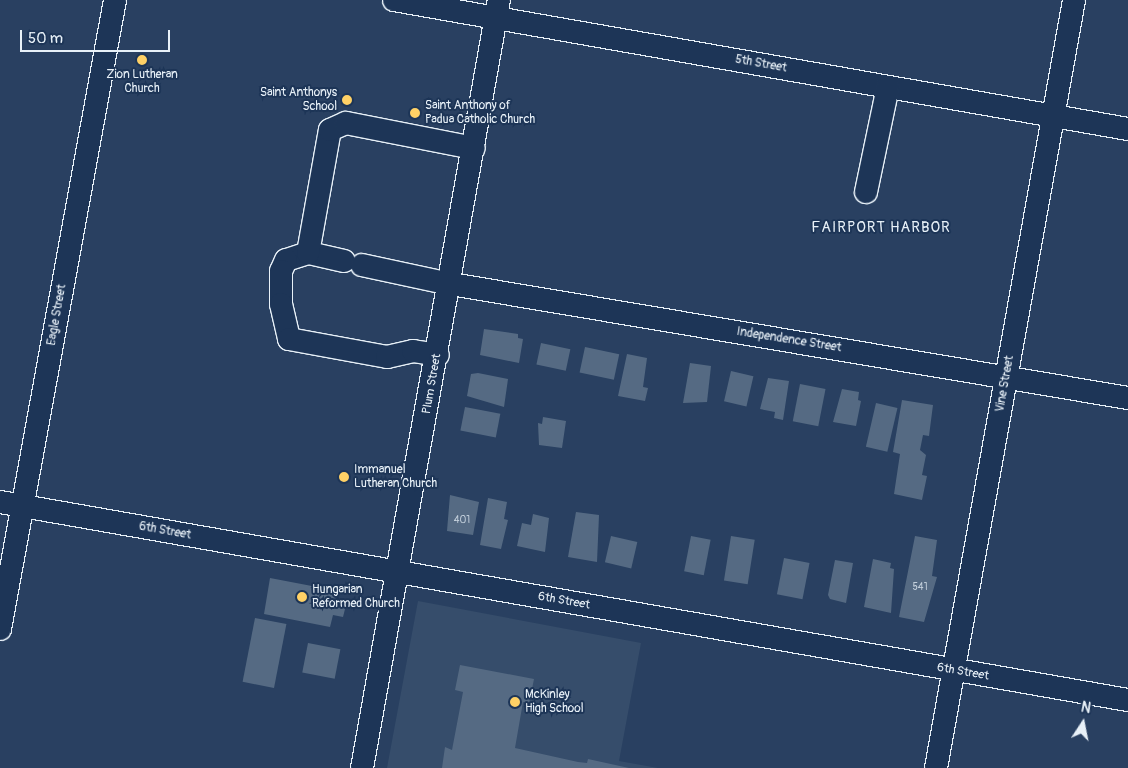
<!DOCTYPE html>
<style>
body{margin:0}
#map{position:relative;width:1128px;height:768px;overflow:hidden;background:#294061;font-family:Pangolin,sans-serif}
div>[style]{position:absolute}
.built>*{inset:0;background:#364d6b}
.building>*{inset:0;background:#556a83;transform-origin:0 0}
.roads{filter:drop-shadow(1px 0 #e8f1f8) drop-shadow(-1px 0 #e8f1f8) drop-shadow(0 1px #e8f1f8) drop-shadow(0 -1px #e8f1f8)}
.minor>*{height:22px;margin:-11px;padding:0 11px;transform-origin:11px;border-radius:11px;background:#1d3557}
.dots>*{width:14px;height:14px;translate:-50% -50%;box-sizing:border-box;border:2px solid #1d3557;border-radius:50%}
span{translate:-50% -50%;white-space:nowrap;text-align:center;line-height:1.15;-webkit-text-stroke:4px #1d3557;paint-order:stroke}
.number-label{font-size:10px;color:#c3cfdb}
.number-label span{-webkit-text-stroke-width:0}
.street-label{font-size:12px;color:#e8f1f8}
.poi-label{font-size:12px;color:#e8f1f8}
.right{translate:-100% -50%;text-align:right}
.left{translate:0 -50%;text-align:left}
.quarter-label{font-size:15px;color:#e8f1f8;letter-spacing:1px}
.north{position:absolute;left:1058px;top:698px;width:50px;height:50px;-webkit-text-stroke:4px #1d3557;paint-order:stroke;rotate:11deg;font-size:14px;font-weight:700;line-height:20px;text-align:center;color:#e8f1f8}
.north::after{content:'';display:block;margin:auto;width:18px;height:22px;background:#e8f1f8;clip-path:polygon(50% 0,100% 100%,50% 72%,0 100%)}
.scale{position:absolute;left:20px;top:30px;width:150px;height:22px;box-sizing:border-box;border:2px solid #e8f1f8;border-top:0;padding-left:6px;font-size:15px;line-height:18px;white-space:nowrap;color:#e8f1f8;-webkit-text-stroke:4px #1d3557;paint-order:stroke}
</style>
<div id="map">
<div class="built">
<div style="clip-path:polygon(418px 601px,641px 643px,619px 761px,658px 768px,387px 768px)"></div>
</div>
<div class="building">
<div style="clip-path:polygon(484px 329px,518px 334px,518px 338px,523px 339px,519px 363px,480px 355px)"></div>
<div style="left:541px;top:343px;width:30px;height:22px;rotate:12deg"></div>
<div style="left:585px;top:347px;width:35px;height:26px;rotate:12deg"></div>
<div style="clip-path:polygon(627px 354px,647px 358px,643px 387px,648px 388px,645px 401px,618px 396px)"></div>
<div style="clip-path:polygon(690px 363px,711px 366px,707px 402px,683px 403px)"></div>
<div style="left:731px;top:371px;width:23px;height:31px;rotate:13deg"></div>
<div style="clip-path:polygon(478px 373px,508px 379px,504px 407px,467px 396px,471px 374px)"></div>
<div style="clip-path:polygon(768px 378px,789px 381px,783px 420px,774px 418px,775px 412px,760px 409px)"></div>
<div style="left:800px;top:384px;width:26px;height:38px;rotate:11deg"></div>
<div style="clip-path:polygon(842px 389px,859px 392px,858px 400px,861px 401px,856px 426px,833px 422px)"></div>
<div style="clip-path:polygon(902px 400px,933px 405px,929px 436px,923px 435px,920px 450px,926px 455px,922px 475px,927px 476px,922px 500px,894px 494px,900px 454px,893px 452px)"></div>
<div style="left:876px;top:403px;width:22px;height:45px;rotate:13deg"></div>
<div style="left:465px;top:407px;width:36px;height:24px;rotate:11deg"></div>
<div style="clip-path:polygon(543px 417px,566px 421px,562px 448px,539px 445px,538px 423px,542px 424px)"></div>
<div style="clip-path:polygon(450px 495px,479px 502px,473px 535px,447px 531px)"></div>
<div style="clip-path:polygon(488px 498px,507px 502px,504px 519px,508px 520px,501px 549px,480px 545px)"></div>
<div style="clip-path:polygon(576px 512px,599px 515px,597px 562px,568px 557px)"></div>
<div style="clip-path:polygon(533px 514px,549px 518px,545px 552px,517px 546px,522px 523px,531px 525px)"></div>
<div style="left:611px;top:536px;width:27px;height:27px;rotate:13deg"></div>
<div style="left:691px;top:536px;width:20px;height:36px;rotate:11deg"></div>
<div style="left:731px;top:536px;width:24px;height:45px;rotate:9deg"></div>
<div style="clip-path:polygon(915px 536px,937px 540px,932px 576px,937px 577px,924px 622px,899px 617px)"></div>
<div style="left:784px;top:558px;width:26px;height:37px;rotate:11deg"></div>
<div style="clip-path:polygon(873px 559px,891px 563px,890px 568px,894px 569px,891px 613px,864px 607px)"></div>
<div style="clip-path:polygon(835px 560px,853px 563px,846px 603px,830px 599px,828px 595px)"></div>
<div style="clip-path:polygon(270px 578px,338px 591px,336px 603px,346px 605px,343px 617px,333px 615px,330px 627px,264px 614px)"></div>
<div style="left:255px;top:618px;width:32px;height:65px;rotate:11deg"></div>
<div style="left:308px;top:643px;width:33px;height:30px;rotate:11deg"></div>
<div style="clip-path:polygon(460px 665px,534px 679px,529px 704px,523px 702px,515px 748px,578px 762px,587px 763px,588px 759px,629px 768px,442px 768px,445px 747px,452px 750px,463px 692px,455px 690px)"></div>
</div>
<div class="roads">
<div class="minor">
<div style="left:394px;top:0;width:745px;rotate:9.97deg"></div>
<div style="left:866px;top:192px;width:107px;rotate:-78.2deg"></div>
<div style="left:308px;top:253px;width:23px;rotate:162deg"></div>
<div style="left:286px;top:260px;width:12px;rotate:114deg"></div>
<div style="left:281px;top:271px;width:33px;rotate:90deg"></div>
<div style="left:281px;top:304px;width:36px;rotate:77deg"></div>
<div style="left:289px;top:339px;width:100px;rotate:10.4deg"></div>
<div style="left:387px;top:357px;width:27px;rotate:-13deg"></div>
<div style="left:413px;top:351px;width:25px;rotate:9deg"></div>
<div style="left:344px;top:261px;width:37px;rotate:-167deg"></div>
<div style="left:308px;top:253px;width:125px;rotate:-79.9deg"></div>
<div style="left:330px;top:130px;width:17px;rotate:-24deg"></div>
<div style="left:346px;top:123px;width:130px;rotate:11.1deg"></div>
<div style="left:362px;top:265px;width:91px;rotate:12.1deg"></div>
<div style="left:451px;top:284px;width:687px;rotate:9.56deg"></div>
<div style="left:0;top:502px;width:1145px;rotate:9.96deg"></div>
<div style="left:0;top:629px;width:639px;rotate:-79.64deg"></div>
<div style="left:362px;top:768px;width:780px;rotate:-79.89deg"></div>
<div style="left:936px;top:768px;width:780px;rotate:-79.81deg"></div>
</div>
</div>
<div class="dots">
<div style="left:142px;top:60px;background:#ffd166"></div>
<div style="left:347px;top:100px;background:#ffd166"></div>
<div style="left:415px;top:113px;background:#ffd166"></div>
<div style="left:344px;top:477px;background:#ffd166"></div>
<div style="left:302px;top:597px;background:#ffd166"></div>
<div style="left:515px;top:702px;background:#ffd166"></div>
</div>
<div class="number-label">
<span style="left:462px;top:521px">401</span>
<span style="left:920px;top:588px">541</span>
</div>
<div class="street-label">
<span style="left:761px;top:64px;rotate:10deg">5th Street</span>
<span style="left:57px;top:315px;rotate:-80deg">Eagle Street</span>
<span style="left:789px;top:340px;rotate:9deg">Independence Street</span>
<span style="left:432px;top:384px;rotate:-80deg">Plum Street</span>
<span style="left:1005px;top:384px;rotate:-80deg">Vine Street</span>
<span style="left:165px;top:531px;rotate:10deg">6th Street</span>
<span style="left:564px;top:601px;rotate:10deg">6th Street</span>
<span style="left:963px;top:672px;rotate:10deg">6th Street</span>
</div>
<div class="poi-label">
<span style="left:142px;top:82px">Zion Lutheran<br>Church</span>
<span class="right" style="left:337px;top:100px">Saint Anthonys<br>School</span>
<span class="left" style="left:425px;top:113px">Saint Anthony of<br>Padua Catholic Church</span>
<span class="left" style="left:354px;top:477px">Immanuel<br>Lutheran Church</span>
<span class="left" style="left:312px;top:597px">Hungarian<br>Reformed Church</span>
<span class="left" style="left:525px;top:702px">McKinley<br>High School</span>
</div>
<div class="quarter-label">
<span style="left:881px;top:228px">FAIRPORT HARBOR</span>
</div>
<div class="north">N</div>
<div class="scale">50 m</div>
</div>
